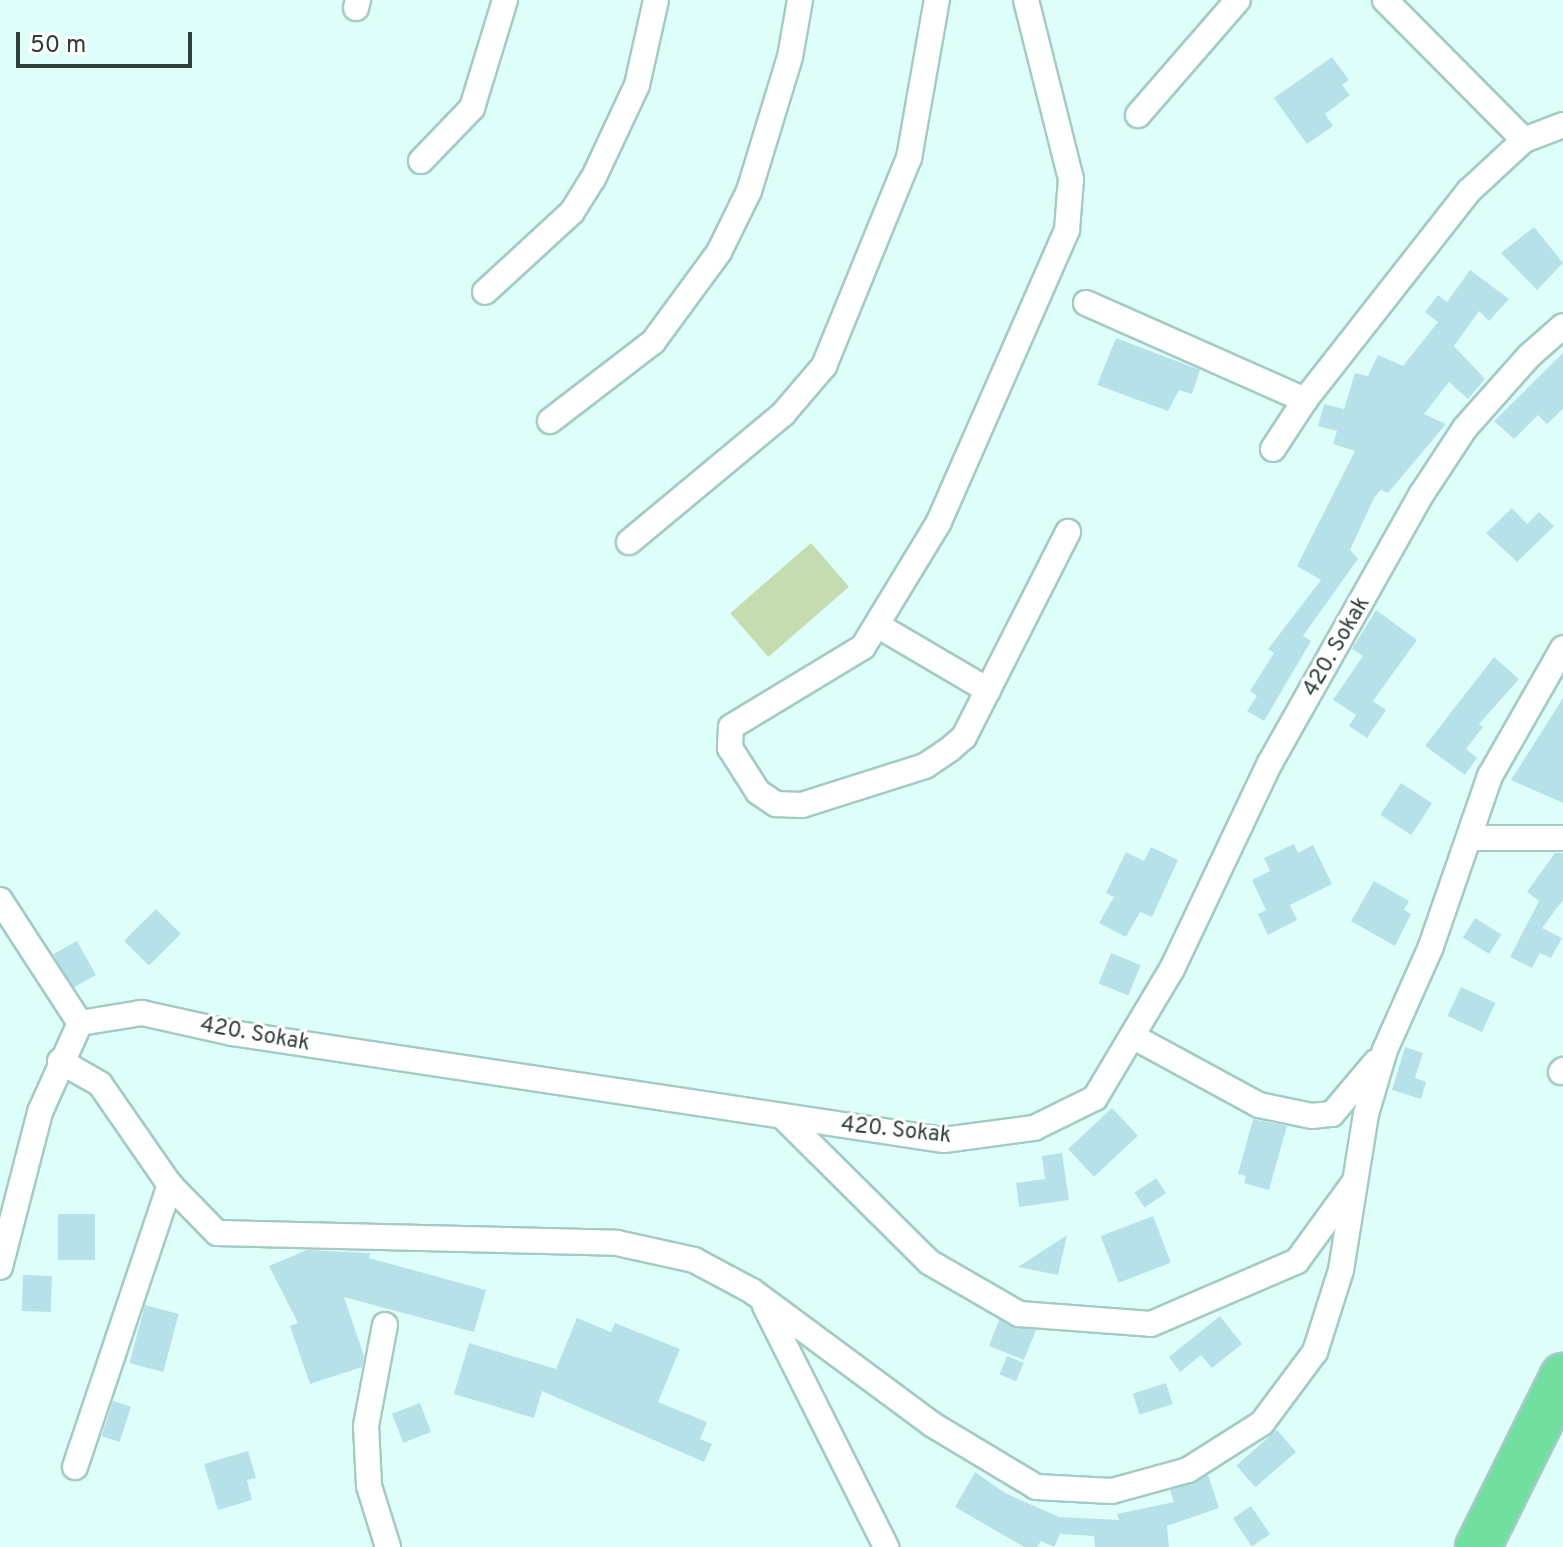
<!DOCTYPE html>
<style>
body{margin:0}
#map{position:relative;width:1563px;height:1547px;overflow:hidden;background:#defff9;font-family:Overpass,sans-serif}
div>[style]{position:absolute}
.green>*{inset:0;background:#c5dbb0;transform-origin:0 0}
.building>*{inset:0;background:#b7e1e8;transform-origin:0 0}
.roads{filter:drop-shadow(2px 0 #a3cbc4) drop-shadow(-2px 0 #a3cbc4) drop-shadow(0 2px #a3cbc4) drop-shadow(0 -2px #a3cbc4)}
.street>*{height:24px;margin:-12px;padding:0 12px;transform-origin:12px;border-radius:12px;background:#fff}
.highway>*{height:44px;margin:-22px;padding:0 22px;transform-origin:22px;border-radius:22px;background:#71df9f}
span{translate:-50% -50%;white-space:nowrap;text-align:center;line-height:1.15;-webkit-text-stroke:6px #fff;paint-order:stroke}
.street-label{font-size:22px;color:#2f3f3c}
.scale{position:absolute;left:16px;top:32px;width:176px;height:36px;box-sizing:border-box;border:4px solid #2f3f3c;border-top:0;padding-left:10px;font-size:24px;line-height:28px;white-space:nowrap;color:#2f3f3c;-webkit-text-stroke:6px #fff;paint-order:stroke}
</style>
<div id="map">
<div class="green">
<div style="left:811px;top:543px;width:58px;height:107px;rotate:49deg"></div>
</div>
<div class="building">
<div style="clip-path:polygon(1332px 57px,1349px 80px,1342px 85px,1350px 95px,1325px 114px,1333px 126px,1307px 144px,1274px 98px)"></div>
<div style="clip-path:polygon(1534px 227px,1563px 263px,1537px 290px,1501px 253px)"></div>
<div style="clip-path:polygon(1470px 270px,1509px 299px,1489px 321px,1479px 311px,1454px 346px,1485px 379px,1468px 399px,1449px 382px,1424px 414px,1446px 424px,1388px 493px,1381px 490px,1374px 498px,1350px 550px,1358px 559px,1303px 636px,1311px 641px,1264px 721px,1247px 711px,1257px 696px,1250px 691px,1274px 653px,1268px 649px,1321px 580px,1297px 566px,1355px 451px,1333px 444px,1337px 431px,1318px 426px,1324px 404px,1344px 409px,1355px 373px,1368px 376px,1378px 355px,1403px 366px,1438px 322px,1425px 312px,1438px 295px,1447px 302px)"></div>
<div style="clip-path:polygon(1116px 338px,1200px 370px,1192px 394px,1179px 390px,1168px 411px,1097px 385px)"></div>
<div style="clip-path:polygon(1563px 353px,1563px 409px,1547px 424px,1538px 415px,1514px 439px,1494px 421px)"></div>
<div style="clip-path:polygon(1512px 508px,1527px 524px,1539px 512px,1554px 526px,1517px 562px,1486px 533px)"></div>
<div style="clip-path:polygon(1376px 610px,1417px 640px,1373px 701px,1386px 710px,1367px 738px,1349px 726px,1356px 715px,1333px 700px,1363px 656px,1352px 649px)"></div>
<div style="clip-path:polygon(1494px 657px,1519px 679px,1479px 724px,1483px 727px,1466px 749px,1477px 758px,1465px 775px,1425px 746px)"></div>
<div style="clip-path:polygon(1563px 698px,1563px 803px,1511px 780px)"></div>
<div style="left:1401px;top:783px;width:37px;height:38px;rotate:33deg"></div>
<div style="clip-path:polygon(1294px 844px,1298px 853px,1313px 845px,1332px 884px,1290px 905px,1297px 920px,1268px 935px,1258px 914px,1266px 910px,1252px 880px,1270px 871px,1264px 858px)"></div>
<div style="clip-path:polygon(1151px 847px,1178px 860px,1152px 917px,1140px 912px,1126px 937px,1099px 923px,1114px 897px,1106px 893px,1126px 852px,1144px 861px)"></div>
<div style="clip-path:polygon(1555px 853px,1563px 853px,1563px 900px,1542px 928px,1562px 938px,1551px 958px,1540px 953px,1532px 968px,1510px 957px,1539px 901px,1527px 892px)"></div>
<div style="clip-path:polygon(1374px 881px,1409px 901px,1404px 910px,1411px 914px,1395px 946px,1351px 921px)"></div>
<div style="left:156px;top:909px;width:35px;height:45px;rotate:45deg"></div>
<div style="left:1475px;top:918px;width:31px;height:23px;rotate:32deg"></div>
<div style="left:77px;top:941px;width:39px;height:27px;rotate:61deg"></div>
<div style="left:1111px;top:953px;width:32px;height:33px;rotate:22deg"></div>
<div style="left:1461px;top:987px;width:38px;height:32px;rotate:25deg"></div>
<div style="clip-path:polygon(1405px 1047px,1423px 1053px,1415px 1078px,1426px 1082px,1421px 1099px,1392px 1090px)"></div>
<div style="left:1112px;top:1108px;width:38px;height:60px;rotate:47deg"></div>
<div style="clip-path:polygon(1253px 1119px,1287px 1126px,1269px 1190px,1244px 1183px,1246px 1176px,1238px 1174px)"></div>
<div style="clip-path:polygon(1062px 1153px,1069px 1200px,1019px 1207px,1016px 1183px,1045px 1179px,1042px 1156px)"></div>
<div style="left:1156px;top:1178px;width:18px;height:26px;rotate:56deg"></div>
<div style="left:58px;top:1214px;width:37px;height:46px"></div>
<div style="left:1153px;top:1216px;width:50px;height:56px;rotate:69deg"></div>
<div style="clip-path:polygon(1067px 1235px,1058px 1275px,1018px 1267px)"></div>
<div style="clip-path:polygon(307px 1250px,370px 1253px,369px 1258px,486px 1290px,474px 1332px,344px 1297px,364px 1356px,362px 1367px,310px 1384px,290px 1326px,298px 1323px,269px 1266px)"></div>
<div style="left:23px;top:1275px;width:29px;height:36px;rotate:2deg"></div>
<div style="left:145px;top:1305px;width:35px;height:60px;rotate:15deg"></div>
<div style="clip-path:polygon(1220px 1316px,1242px 1344px,1212px 1368px,1201px 1355px,1180px 1372px,1169px 1357px)"></div>
<div style="clip-path:polygon(577px 1318px,611px 1332px,615px 1323px,680px 1349px,658px 1402px,707px 1422px,700px 1439px,712px 1444px,704px 1462px,542px 1391px,534px 1418px,454px 1394px,469px 1343px,556px 1369px)"></div>
<div style="clip-path:polygon(999px 1320px,1036px 1330px,1024px 1360px,989px 1346px)"></div>
<div style="left:1007px;top:1356px;width:18px;height:20px;rotate:22deg"></div>
<div style="left:1166px;top:1383px;width:22px;height:35px;rotate:72deg"></div>
<div style="left:113px;top:1401px;width:19px;height:37px;rotate:18deg"></div>
<div style="left:420px;top:1403px;width:31px;height:30px;rotate:69deg"></div>
<div style="left:1277px;top:1430px;width:29px;height:54px;rotate:49deg"></div>
<div style="clip-path:polygon(248px 1451px,256px 1478px,247px 1480px,252px 1500px,218px 1510px,204px 1464px)"></div>
<div style="clip-path:polygon(975px 1472px,1005px 1493px,1059px 1517px,1119px 1520px,1117px 1514px,1174px 1502px,1170px 1490px,1208px 1475px,1219px 1508px,1167px 1526px,1169px 1547px,1095px 1547px,1094px 1536px,1060px 1534px,1054px 1547px,1041px 1541px,1037px 1547px,1024px 1547px,955px 1507px)"></div>
<div style="left:1251px;top:1506px;width:34px;height:22px;rotate:56deg"></div>
</div>
<div class="roads">
<div class="street">
<div style="left:1026px;top:0;width:185px;rotate:75.9deg"></div>
<div style="left:1071px;top:179px;width:51px;rotate:94.5deg"></div>
<div style="left:1067px;top:230px;width:319px;rotate:113.7deg"></div>
<div style="left:939px;top:522px;width:146px;rotate:121.3deg"></div>
<div style="left:863px;top:647px;width:154px;rotate:148.8deg"></div>
<div style="left:731px;top:727px;width:21px;rotate:93deg"></div>
<div style="left:730px;top:748px;width:52px;rotate:57.5deg"></div>
<div style="left:758px;top:792px;width:22px;rotate:34deg"></div>
<div style="left:776px;top:804px;width:26px;rotate:2deg"></div>
<div style="left:802px;top:805px;width:129px;rotate:-17.6deg"></div>
<div style="left:925px;top:766px;width:30px;rotate:-34deg"></div>
<div style="left:950px;top:749px;width:18px;rotate:-41deg"></div>
<div style="left:964px;top:737px;width:230px;rotate:-63.1deg"></div>
<div style="left:1385px;top:0;width:197px;rotate:45.2deg"></div>
<div style="left:356px;top:8px;width:8px;rotate:-76deg"></div>
<div style="left:1138px;top:115px;width:152px;rotate:-49deg"></div>
<div style="left:421px;top:161px;width:74px;rotate:-46.1deg"></div>
<div style="left:472px;top:108px;width:113px;rotate:-73deg"></div>
<div style="left:485px;top:292px;width:118px;rotate:-42.6deg"></div>
<div style="left:572px;top:212px;width:39px;rotate:-58deg"></div>
<div style="left:593px;top:179px;width:104px;rotate:-64.9deg"></div>
<div style="left:637px;top:85px;width:87px;rotate:-77.4deg"></div>
<div style="left:1086px;top:303px;width:240px;rotate:23.9deg"></div>
<div style="left:550px;top:421px;width:130px;rotate:-37.5deg"></div>
<div style="left:653px;top:342px;width:112px;rotate:-53.7deg"></div>
<div style="left:719px;top:252px;width:68px;rotate:-63.8deg"></div>
<div style="left:749px;top:191px;width:140px;rotate:-73deg"></div>
<div style="left:790px;top:57px;width:58px;rotate:-80deg"></div>
<div style="left:1273px;top:449px;width:59px;rotate:-56.9deg"></div>
<div style="left:1305px;top:400px;width:266px;rotate:-51.9deg"></div>
<div style="left:1469px;top:191px;width:75px;rotate:-42.8deg"></div>
<div style="left:1524px;top:140px;width:42px;rotate:-21deg"></div>
<div style="left:629px;top:542px;width:200px;rotate:-39.7deg"></div>
<div style="left:783px;top:414px;width:63px;rotate:-49.5deg"></div>
<div style="left:824px;top:366px;width:225px;rotate:-67.8deg"></div>
<div style="left:909px;top:158px;width:160px;rotate:-80deg"></div>
<div style="left:877px;top:625px;width:129px;rotate:30.4deg"></div>
<div style="left:1469px;top:838px;width:94px"></div>
<div style="left:0;top:900px;width:147px;rotate:57deg"></div>
<div style="left:80px;top:1023px;width:63px;rotate:-9.2deg"></div>
<div style="left:142px;top:1013px;width:92px;rotate:12.5deg"></div>
<div style="left:232px;top:1033px;width:720px;rotate:8.55deg"></div>
<div style="left:944px;top:1140px;width:91px;rotate:-7.6deg"></div>
<div style="left:1034px;top:1128px;width:68px;rotate:-26.2deg"></div>
<div style="left:1095px;top:1098px;width:150px;rotate:-59.2deg"></div>
<div style="left:1172px;top:969px;width:228px;rotate:-64.6deg"></div>
<div style="left:1270px;top:763px;width:308px;rotate:-60.6deg"></div>
<div style="left:1421px;top:495px;width:80px;rotate:-56.7deg"></div>
<div style="left:1465px;top:428px;width:96px;rotate:-48.4deg"></div>
<div style="left:1529px;top:356px;width:45px;rotate:-41.4deg"></div>
<div style="left:1132px;top:1036px;width:145px;rotate:28.5deg"></div>
<div style="left:1259px;top:1105px;width:54px;rotate:11.7deg"></div>
<div style="left:1312px;top:1116px;width:20px;rotate:-6deg"></div>
<div style="left:1332px;top:1114px;width:68px;rotate:-49.8deg"></div>
<div style="left:60px;top:1061px;width:46px;rotate:29.9deg"></div>
<div style="left:100px;top:1084px;width:123px;rotate:55.3deg"></div>
<div style="left:170px;top:1185px;width:67px;rotate:45.6deg"></div>
<div style="left:217px;top:1233px;width:400px;rotate:1.4deg"></div>
<div style="left:617px;top:1243px;width:79px;rotate:12.4deg"></div>
<div style="left:694px;top:1260px;width:66px;rotate:28.1deg"></div>
<div style="left:752px;top:1291px;width:225px;rotate:36.5deg"></div>
<div style="left:933px;top:1425px;width:120px;rotate:31deg"></div>
<div style="left:1036px;top:1487px;width:76px;rotate:3deg"></div>
<div style="left:1112px;top:1491px;width:79px;rotate:-15.4deg"></div>
<div style="left:1188px;top:1470px;width:88px;rotate:-32.4deg"></div>
<div style="left:1262px;top:1423px;width:89px;rotate:-53.3deg"></div>
<div style="left:1315px;top:1352px;width:86px;rotate:-72.4deg"></div>
<div style="left:1341px;top:1270px;width:158px;rotate:-80.9deg"></div>
<div style="left:1366px;top:1114px;width:67px;rotate:-73.5deg"></div>
<div style="left:1385px;top:1050px;width:111px;rotate:-66deg"></div>
<div style="left:1430px;top:949px;width:183px;rotate:-70.9deg"></div>
<div style="left:1490px;top:776px;width:147px;rotate:-60.3deg"></div>
<div style="left:1561px;top:1072px;width:3px;rotate:-45deg"></div>
<div style="left:782px;top:1116px;width:207px;rotate:44.8deg"></div>
<div style="left:929px;top:1262px;width:104px;rotate:30deg"></div>
<div style="left:1019px;top:1314px;width:132px;rotate:4.3deg"></div>
<div style="left:1151px;top:1324px;width:159px;rotate:-23.3deg"></div>
<div style="left:1297px;top:1261px;width:95px;rotate:-54deg"></div>
<div style="left:0;top:1267px;width:160px;rotate:-75.5deg"></div>
<div style="left:40px;top:1112px;width:98px;rotate:-65.8deg"></div>
<div style="left:765px;top:1306px;width:270px;rotate:63.3deg"></div>
<div style="left:385px;top:1325px;width:103px;rotate:100.7deg"></div>
<div style="left:366px;top:1426px;width:60px;rotate:87.1deg"></div>
<div style="left:369px;top:1486px;width:64px;rotate:72.7deg"></div>
<div style="left:75px;top:1467px;width:298px;rotate:-71.4deg"></div>
</div>
<div class="highway">
<div style="left:1478px;top:1547px;width:191px;rotate:-63.6deg"></div>
</div>
</div>
<div class="street-label">
<span style="left:1337px;top:647px;rotate:-60deg">420. Sokak</span>
<span style="left:255px;top:1035px;rotate:10deg">420. Sokak</span>
<span style="left:896px;top:1131px;rotate:6deg">420. Sokak</span>
</div>
<div class="scale">50 m</div>
</div>
